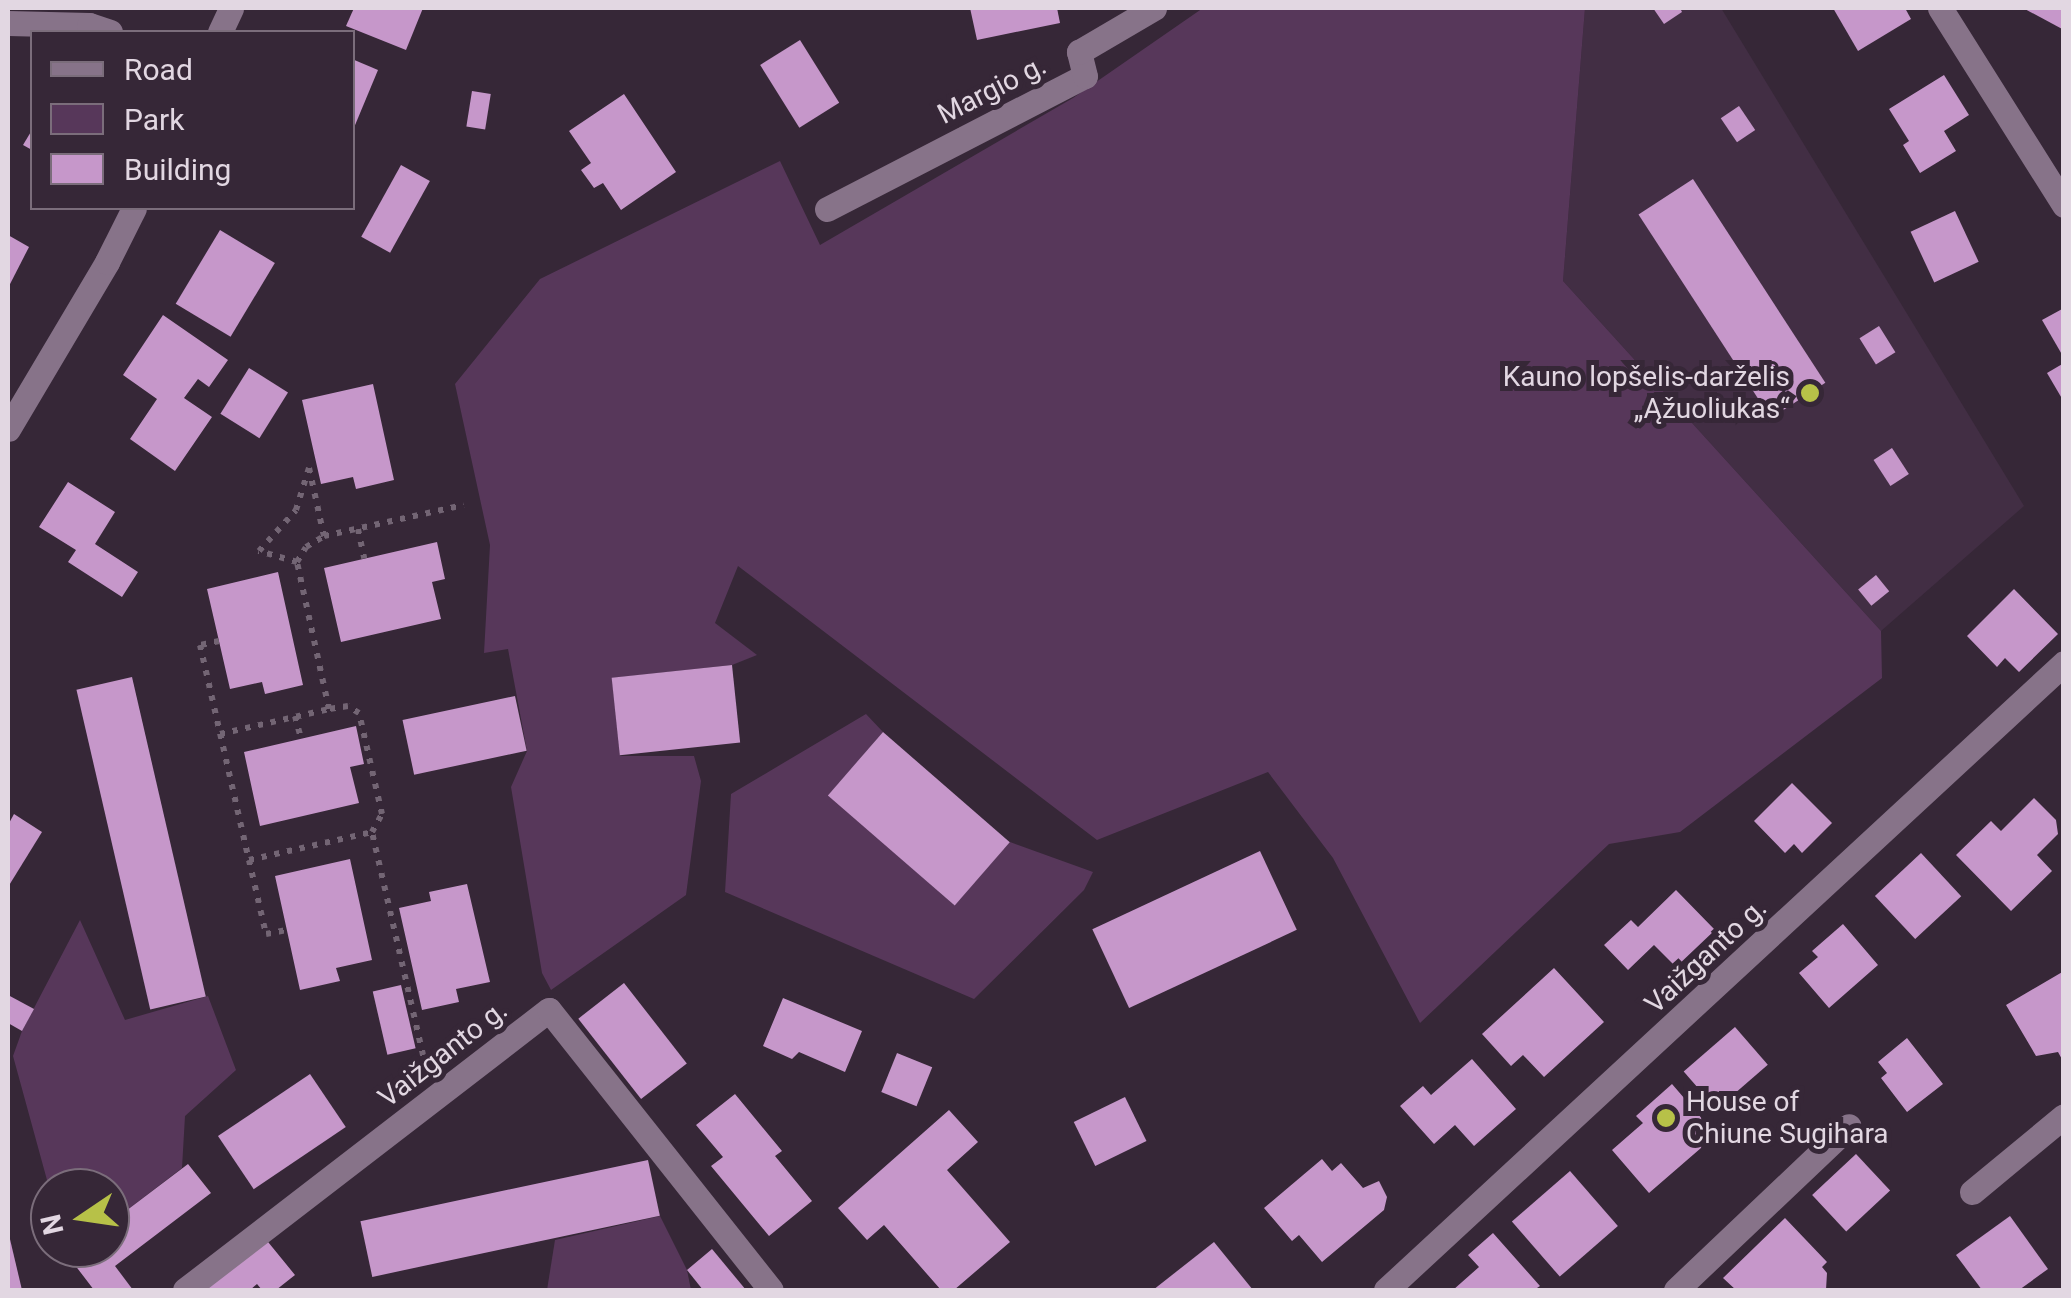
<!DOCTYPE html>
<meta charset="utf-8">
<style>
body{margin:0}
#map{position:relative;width:2071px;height:1298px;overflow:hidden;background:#362737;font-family:Roboto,sans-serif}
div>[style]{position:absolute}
.built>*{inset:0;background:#422e44}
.green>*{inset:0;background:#57375a}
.building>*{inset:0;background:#c697ca;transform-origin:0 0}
.path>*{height:6px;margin-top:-3px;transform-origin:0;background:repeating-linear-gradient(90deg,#736574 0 5px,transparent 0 13px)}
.minor>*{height:25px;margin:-12.5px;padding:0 12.5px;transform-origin:12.5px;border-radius:12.5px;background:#877389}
.dots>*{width:28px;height:28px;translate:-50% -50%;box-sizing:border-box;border:5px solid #362737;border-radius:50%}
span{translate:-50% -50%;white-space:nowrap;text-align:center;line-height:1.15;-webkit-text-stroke:10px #362737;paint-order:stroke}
.street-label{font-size:28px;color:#e2d7e2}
.poi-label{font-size:28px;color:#e2d7e2}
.right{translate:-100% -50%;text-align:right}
.left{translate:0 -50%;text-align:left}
.frame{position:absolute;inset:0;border:10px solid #e2d7e2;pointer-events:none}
.legend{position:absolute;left:30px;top:30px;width:325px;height:180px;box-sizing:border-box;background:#362737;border:2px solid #7b6d7b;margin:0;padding:12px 18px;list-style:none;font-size:30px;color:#e2d7e2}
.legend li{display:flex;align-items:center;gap:20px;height:50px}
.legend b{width:50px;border:2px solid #7b6d7b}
.north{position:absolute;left:30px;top:1168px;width:100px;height:100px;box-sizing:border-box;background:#362737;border:2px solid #7b6d7b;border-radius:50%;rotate:257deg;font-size:28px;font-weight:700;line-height:40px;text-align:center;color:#e2d7e2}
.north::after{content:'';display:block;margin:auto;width:35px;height:45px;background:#b7c148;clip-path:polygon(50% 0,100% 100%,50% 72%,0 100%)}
</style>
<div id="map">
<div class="built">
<div style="clip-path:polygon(1585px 8px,1721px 8px,2024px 506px,1881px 631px,1563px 281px)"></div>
</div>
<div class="green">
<div style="clip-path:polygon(1203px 8px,1585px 8px,1563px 281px,1881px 631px,1882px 678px,1680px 832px,1609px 844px,1420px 1023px,1333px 858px,1268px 772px,1097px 840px,738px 566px,715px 623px,757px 655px,732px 665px,612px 678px,620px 756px,694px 756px,701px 781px,686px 895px,551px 990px,542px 973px,511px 787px,527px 751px,508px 649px,484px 653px,490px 545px,455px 384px,540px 279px,780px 161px,820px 245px,1073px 98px)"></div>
<div style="clip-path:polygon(866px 714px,883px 732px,829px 795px,954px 905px,1010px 842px,1093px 872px,1084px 890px,974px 999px,725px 892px,731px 794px)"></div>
<div style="clip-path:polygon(80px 920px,125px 1020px,208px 996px,236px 1070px,185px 1116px,182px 1168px,110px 1223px,110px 1188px,50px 1191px,13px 1056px,22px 1031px)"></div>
<div style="clip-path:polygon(660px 1216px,687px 1270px,691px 1290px,547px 1290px,555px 1240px)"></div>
</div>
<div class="building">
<div style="clip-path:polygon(354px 8px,423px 8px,406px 50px,346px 26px)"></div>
<div style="clip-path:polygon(970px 8px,1057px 8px,1060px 23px,977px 40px)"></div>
<div style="clip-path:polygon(1653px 8px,1680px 8px,1682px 12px,1664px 24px)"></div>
<div style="clip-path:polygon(1833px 8px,1905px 8px,1911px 19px,1858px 51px)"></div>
<div style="clip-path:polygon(2023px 8px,2064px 8px,2064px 30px)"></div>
<div style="left:800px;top:40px;width:74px;height:47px;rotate:58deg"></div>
<div style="clip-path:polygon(352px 59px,378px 70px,353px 130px,352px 130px)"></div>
<div style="clip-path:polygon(1944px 75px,1969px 115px,1944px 131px,1956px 151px,1920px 173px,1903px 145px,1909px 141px,1889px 109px)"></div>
<div style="left:472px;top:91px;width:19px;height:36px;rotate:9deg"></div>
<div style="clip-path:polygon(624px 94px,676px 172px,621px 210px,603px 183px,594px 188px,581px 170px,591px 163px,569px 131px)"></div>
<div style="left:1739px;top:106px;width:29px;height:22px;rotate:56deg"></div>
<div style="clip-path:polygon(32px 130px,32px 150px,23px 145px)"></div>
<div style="left:401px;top:165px;width:33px;height:82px;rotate:29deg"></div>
<div style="left:1693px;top:179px;width:243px;height:65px;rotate:57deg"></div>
<div style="left:1955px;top:211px;width:56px;height:49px;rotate:65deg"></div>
<div style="left:220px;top:230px;width:64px;height:86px;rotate:31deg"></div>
<div style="clip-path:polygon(8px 235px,29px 247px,8px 288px)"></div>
<div style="clip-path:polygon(2064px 308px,2064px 358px,2042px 320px)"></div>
<div style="clip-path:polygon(163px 315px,228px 360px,209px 387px,198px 379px,184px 398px,212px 417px,175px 471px,130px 439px,157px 399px,123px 375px)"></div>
<div style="left:1879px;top:326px;width:31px;height:23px;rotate:58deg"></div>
<div style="clip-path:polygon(2064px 363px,2064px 402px,2047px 373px)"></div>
<div style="left:249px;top:368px;width:46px;height:54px;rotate:32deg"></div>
<div style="clip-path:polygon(373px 384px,394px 480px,356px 489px,353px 477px,321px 484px,302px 400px)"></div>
<div style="left:1892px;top:448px;width:31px;height:22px;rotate:57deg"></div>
<div style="clip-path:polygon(68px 482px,115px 512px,95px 544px,138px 572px,122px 597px,68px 562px,76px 550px,39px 527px)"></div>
<div style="clip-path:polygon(437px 542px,445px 579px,432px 582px,441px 619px,341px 642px,324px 568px)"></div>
<div style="clip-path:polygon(278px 572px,303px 685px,265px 694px,262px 682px,230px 689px,207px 589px)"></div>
<div style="left:1876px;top:575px;width:21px;height:23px;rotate:51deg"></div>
<div style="clip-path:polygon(2014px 589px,2058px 634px,2019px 672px,2005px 658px,1997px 667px,1967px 636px)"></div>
<div style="left:732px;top:665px;width:78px;height:121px;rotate:84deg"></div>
<div style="left:132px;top:677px;width:328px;height:57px;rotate:77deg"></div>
<div style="left:515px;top:696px;width:56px;height:115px;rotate:78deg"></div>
<div style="clip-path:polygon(356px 726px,364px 764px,350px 767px,359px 803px,260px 826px,244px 752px)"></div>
<div style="left:883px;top:732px;width:168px;height:84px;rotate:41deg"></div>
<div style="clip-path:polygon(1792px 783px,1832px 823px,1802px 853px,1794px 844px,1785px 853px,1754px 821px)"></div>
<div style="clip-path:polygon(2034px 798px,2056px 820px,2058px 834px,2037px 855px,2052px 871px,2011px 911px,1956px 855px,1991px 821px,2001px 831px)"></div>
<div style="clip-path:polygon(14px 814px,42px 832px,8px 887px,8px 825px)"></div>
<div style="left:1260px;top:851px;width:87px;height:185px;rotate:65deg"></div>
<div style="left:1921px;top:853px;width:59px;height:63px;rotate:47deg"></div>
<div style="clip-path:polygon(350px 859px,372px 960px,336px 968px,340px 981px,300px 990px,275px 876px)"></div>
<div style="clip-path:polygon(467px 884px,490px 982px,456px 989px,459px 1002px,422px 1010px,399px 908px,431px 901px,429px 892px)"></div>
<div style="clip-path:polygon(1676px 890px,1715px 930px,1676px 967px,1654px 945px,1628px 970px,1604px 945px,1631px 920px,1638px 927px)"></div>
<div style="clip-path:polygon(1843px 924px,1878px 965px,1829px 1008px,1799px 973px,1818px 957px,1812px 951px)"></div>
<div style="clip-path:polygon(1554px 968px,1604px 1022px,1544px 1077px,1523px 1055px,1511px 1066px,1482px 1034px)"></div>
<div style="clip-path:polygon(2064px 971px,2064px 1063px,2058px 1052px,2036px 1056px,2006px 1005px)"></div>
<div style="left:624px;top:983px;width:102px;height:58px;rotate:52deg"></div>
<div style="left:401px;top:985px;width:65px;height:29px;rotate:77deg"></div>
<div style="clip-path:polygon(8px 995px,34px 1009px,22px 1031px,8px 1023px)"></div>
<div style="clip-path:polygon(783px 998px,862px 1031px,845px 1072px,799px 1052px,792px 1059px,763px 1046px)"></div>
<div style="left:1735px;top:1027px;width:50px;height:68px;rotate:49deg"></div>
<div style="clip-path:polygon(1907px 1038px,1943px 1084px,1907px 1112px,1881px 1078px,1887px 1073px,1878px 1062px)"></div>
<div style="left:897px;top:1053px;width:38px;height:42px;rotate:22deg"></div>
<div style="clip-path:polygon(1472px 1059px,1516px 1109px,1474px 1146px,1455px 1125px,1434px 1144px,1400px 1106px,1423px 1086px,1431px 1095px)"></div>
<div style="left:310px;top:1074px;width:64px;height:111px;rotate:56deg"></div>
<div style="clip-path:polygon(1672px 1084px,1716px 1135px,1649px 1193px,1612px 1150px,1643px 1123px,1636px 1116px)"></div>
<div style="clip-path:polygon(735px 1094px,782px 1151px,775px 1156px,812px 1201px,769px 1236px,711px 1166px,723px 1157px,696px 1125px)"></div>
<div style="left:1125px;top:1097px;width:49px;height:57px;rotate:64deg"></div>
<div style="clip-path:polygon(949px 1110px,978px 1142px,947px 1170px,1010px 1242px,954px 1290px,941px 1290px,884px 1225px,867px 1240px,838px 1208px)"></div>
<div style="left:1856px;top:1154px;width:50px;height:60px;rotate:47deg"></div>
<div style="clip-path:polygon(1322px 1159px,1332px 1171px,1341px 1163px,1363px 1188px,1379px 1181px,1387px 1197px,1384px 1210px,1322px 1262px,1299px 1235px,1292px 1241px,1264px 1208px)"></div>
<div style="left:648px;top:1160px;width:57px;height:294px;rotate:78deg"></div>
<div style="clip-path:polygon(188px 1164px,211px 1193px,115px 1266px,133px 1290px,94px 1290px,68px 1256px,78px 1248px,110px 1248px,110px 1223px)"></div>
<div style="left:1570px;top:1171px;width:73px;height:77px;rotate:49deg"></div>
<div style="clip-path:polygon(2010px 1216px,2048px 1269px,2019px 1290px,1982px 1290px,1956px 1255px)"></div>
<div style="clip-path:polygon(1785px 1218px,1827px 1262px,1822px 1267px,1827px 1273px,1826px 1290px,1736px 1290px,1723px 1278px)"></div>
<div style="clip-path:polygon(1493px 1233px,1540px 1286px,1534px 1290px,1453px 1290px,1479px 1267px,1468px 1255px)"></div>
<div style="clip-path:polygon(8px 1235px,9px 1235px,22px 1290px,8px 1290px)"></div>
<div style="clip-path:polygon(264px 1237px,295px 1275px,276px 1290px,262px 1290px,257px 1284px,250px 1290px,199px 1290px)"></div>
<div style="clip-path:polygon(1214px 1242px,1253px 1290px,1153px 1290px)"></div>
<div style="clip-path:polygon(712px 1249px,746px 1290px,703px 1290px,687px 1270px)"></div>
</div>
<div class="path">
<div style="left:358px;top:529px;width:30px;rotate:78deg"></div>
<div style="left:297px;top:562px;width:40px;rotate:-164deg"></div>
<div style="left:259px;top:551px;width:55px;rotate:-47.9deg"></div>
<div style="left:296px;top:510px;width:44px;rotate:-72.8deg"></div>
<div style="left:309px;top:468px;width:70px;rotate:77.6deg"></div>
<div style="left:219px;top:641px;width:19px;rotate:168deg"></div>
<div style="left:200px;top:645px;width:221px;rotate:77.2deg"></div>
<div style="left:249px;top:860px;width:126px;rotate:-12.8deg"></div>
<div style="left:295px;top:716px;width:24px;rotate:75deg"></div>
<div style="left:220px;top:734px;width:112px;rotate:-12.9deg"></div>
<div style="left:249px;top:860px;width:76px;rotate:77.1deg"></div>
<div style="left:266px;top:934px;width:21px;rotate:-11deg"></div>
<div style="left:426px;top:1068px;width:242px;rotate:-102.9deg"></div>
<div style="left:372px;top:832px;width:21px;rotate:-61deg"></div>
<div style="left:382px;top:814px;width:104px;rotate:-102.8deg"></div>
<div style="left:359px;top:713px;width:13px;rotate:-148deg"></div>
<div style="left:348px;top:706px;width:19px;rotate:171deg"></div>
<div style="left:329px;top:709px;width:150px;rotate:-102.3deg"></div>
<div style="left:297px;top:562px;width:17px;rotate:-59deg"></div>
<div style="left:306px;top:547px;width:21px;rotate:-31deg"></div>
<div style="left:324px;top:536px;width:143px;rotate:-12.5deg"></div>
</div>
<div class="minor">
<div style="left:1940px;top:8px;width:233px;rotate:57.8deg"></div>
<div style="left:8px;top:23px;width:81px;rotate:1.4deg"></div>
<div style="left:89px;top:25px;width:22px;rotate:18deg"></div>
<div style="left:220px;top:32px;width:26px;rotate:-65deg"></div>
<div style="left:827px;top:209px;width:290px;rotate:-27.3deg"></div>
<div style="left:1085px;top:76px;width:25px;rotate:-104deg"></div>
<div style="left:1079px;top:52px;width:87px;rotate:-30.4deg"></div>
<div style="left:8px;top:429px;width:194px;rotate:-59.3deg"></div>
<div style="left:107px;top:262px;width:60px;rotate:-63.4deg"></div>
<div style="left:1972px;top:1192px;width:119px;rotate:-39.6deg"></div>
<div style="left:185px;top:1290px;width:459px;rotate:-37.6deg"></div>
<div style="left:549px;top:1010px;width:357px;rotate:51.6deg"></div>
<div style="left:1386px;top:1290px;width:923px;rotate:-42.76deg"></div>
<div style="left:1676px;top:1290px;width:238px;rotate:-43.5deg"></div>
</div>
<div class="dots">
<div style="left:1810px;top:393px;background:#b7c148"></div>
<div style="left:1666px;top:1118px;background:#b7c148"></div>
</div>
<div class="street-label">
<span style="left:992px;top:90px;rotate:-27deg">Margio g.</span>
<span style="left:1706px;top:956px;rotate:-43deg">Vaižganto g.</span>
<span style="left:443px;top:1054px;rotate:-38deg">Vaižganto g.</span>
</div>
<div class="poi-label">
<span class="right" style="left:1790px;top:393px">Kauno lopšelis-darželis<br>„Ąžuoliukas“</span>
<span class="left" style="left:1686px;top:1118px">House of<br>Chiune Sugihara</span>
</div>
<div class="frame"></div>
<ul class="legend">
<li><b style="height:12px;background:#877389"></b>Road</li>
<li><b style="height:28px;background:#57375a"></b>Park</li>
<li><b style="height:28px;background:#c697ca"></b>Building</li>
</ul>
<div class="north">N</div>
</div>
